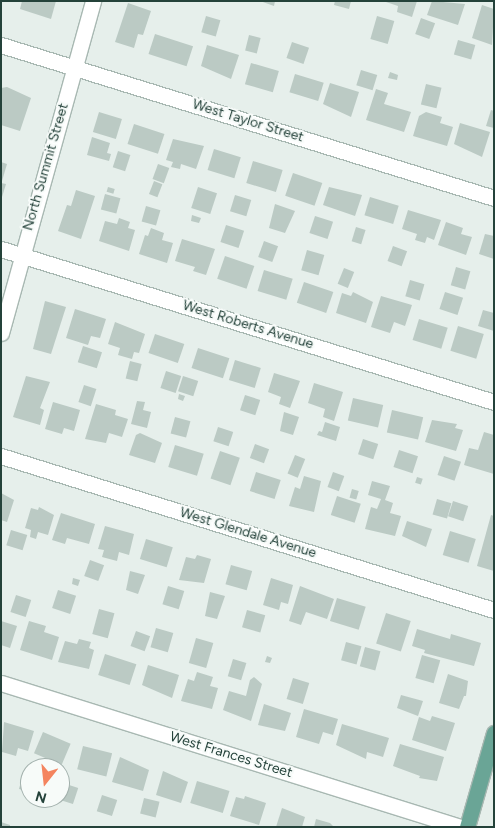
<!DOCTYPE html>
<style>
body{margin:0}
#map{position:relative;width:495px;height:828px;overflow:hidden;background:#e6efeb;font-family:Figtree,sans-serif}
div>[style]{position:absolute}
.building>*{inset:0;background:#bbcac4;transform-origin:0 0}
.roads{filter:drop-shadow(1px 0 #a8b8b2) drop-shadow(-1px 0 #a8b8b2) drop-shadow(0 1px #a8b8b2) drop-shadow(0 -1px #a8b8b2)}
.minor>*{height:15px;margin:-7.5px;padding:0 7.5px;transform-origin:7.5px;border-radius:7.5px;background:#fff}
.major>*{height:15px;margin:-7.5px;padding:0 7.5px;transform-origin:7.5px;border-radius:7.5px;background:#6aa596}
span{translate:-50% -50%;white-space:nowrap;text-align:center;line-height:1.15;-webkit-text-stroke:4px #f7fbf9;paint-order:stroke}
.street-label{font-size:14px;color:#24423a}
.frame{position:absolute;inset:0;border:2px solid #24423a;pointer-events:none}
.north{position:absolute;left:20px;top:758px;width:50px;height:50px;box-sizing:border-box;background:#f7fbf9;border:1px solid #a3b1ad;border-radius:50%;rotate:196deg;font-size:14px;font-weight:700;line-height:20px;text-align:center;color:#24423a}
.north::after{content:'';display:block;margin:auto;width:18px;height:22px;background:#f4845f;clip-path:polygon(50% 0,100% 100%,50% 72%,0 100%)}
</style>
<div id="map">
<div class="building">
<div style="clip-path:polygon(22px 1px,56px 1px,51px 19px,20px 9px)"></div>
<div style="clip-path:polygon(260px 1px,275px 1px,274px 6px)"></div>
<div style="clip-path:polygon(335px 1px,351px 1px,349px 9px,334px 5px)"></div>
<div style="clip-path:polygon(383px 1px,417px 1px,412px 17px,397px 12px,398px 6px)"></div>
<div style="clip-path:polygon(432px 1px,465px 4px,458px 25px,427px 15px)"></div>
<div style="clip-path:polygon(128px 3px,151px 11px,143px 35px,138px 34px,134px 48px,115px 42px)"></div>
<div style="clip-path:polygon(482px 5px,494px 9px,492px 45px,472px 38px)"></div>
<div style="left:206px;top:16px;width:15px;height:17px;rotate:16deg"></div>
<div style="left:377px;top:16px;width:18px;height:24px;rotate:16deg"></div>
<div style="left:421px;top:18px;width:15px;height:17px;rotate:20deg"></div>
<div style="left:155px;top:34px;width:40px;height:21px;rotate:18deg"></div>
<div style="left:249px;top:35px;width:12px;height:16px;rotate:14deg"></div>
<div style="left:458px;top:40px;width:18px;height:15px;rotate:16deg"></div>
<div style="left:292px;top:42px;width:18px;height:17px;rotate:19deg"></div>
<div style="clip-path:polygon(207px 45px,239px 55px,231px 79px,201px 66px)"></div>
<div style="left:251px;top:63px;width:29px;height:22px;rotate:16deg"></div>
<div style="left:361px;top:70px;width:17px;height:16px;rotate:17deg"></div>
<div style="clip-path:polygon(390px 72px,398px 75px,397px 80px,388px 78px)"></div>
<div style="left:295px;top:74px;width:30px;height:19px;rotate:17deg"></div>
<div style="clip-path:polygon(330px 83px,359px 92px,351px 117px,323px 104px)"></div>
<div style="left:426px;top:84px;width:16px;height:21px;rotate:14deg"></div>
<div style="clip-path:polygon(7px 87px,31px 98px,20px 131px,1px 125px,1px 88px)"></div>
<div style="clip-path:polygon(376px 89px,388px 93px,384px 104px,411px 112px,404px 132px,366px 120px)"></div>
<div style="clip-path:polygon(491px 110px,494px 111px,494px 128px,486px 126px)"></div>
<div style="left:99px;top:112px;width:24px;height:21px;rotate:17deg"></div>
<div style="clip-path:polygon(426px 112px,442px 117px,440px 123px,453px 127px,447px 146px,413px 136px,419px 116px)"></div>
<div style="clip-path:polygon(460px 123px,490px 132px,482px 157px,454px 144px)"></div>
<div style="left:134px;top:124px;width:32px;height:21px;rotate:18deg"></div>
<div style="clip-path:polygon(92px 137px,110px 143px,107px 153px,111px 154px,109px 161px,87px 155px)"></div>
<div style="clip-path:polygon(173px 139px,204px 146px,196px 169px,181px 164px,180px 169px,171px 167px,173px 162px,166px 160px)"></div>
<div style="left:214px;top:149px;width:28px;height:22px;rotate:17deg"></div>
<div style="left:118px;top:151px;width:13px;height:17px;rotate:18deg"></div>
<div style="left:253px;top:161px;width:31px;height:23px;rotate:17deg"></div>
<div style="clip-path:polygon(1px 162px,7px 164px,2px 181px,1px 181px)"></div>
<div style="left:158px;top:164px;width:12px;height:16px;rotate:20deg"></div>
<div style="left:293px;top:173px;width:31px;height:24px;rotate:19deg"></div>
<div style="left:154px;top:181px;width:9px;height:14px;rotate:21deg"></div>
<div style="clip-path:polygon(1px 183px,6px 184px,2px 197px,1px 197px)"></div>
<div style="left:108px;top:187px;width:7px;height:5px;rotate:16deg"></div>
<div style="left:198px;top:187px;width:20px;height:22px;rotate:18deg"></div>
<div style="clip-path:polygon(329px 187px,362px 195px,355px 216px,323px 205px)"></div>
<div style="clip-path:polygon(76px 190px,95px 196px,81px 239px,58px 231px,67px 205px,71px 206px)"></div>
<div style="left:105px;top:194px;width:16px;height:16px;rotate:15deg"></div>
<div style="left:235px;top:195px;width:17px;height:17px;rotate:17deg"></div>
<div style="left:370px;top:197px;width:30px;height:19px;rotate:17deg"></div>
<div style="clip-path:polygon(275px 204px,295px 211px,285px 233px,269px 228px)"></div>
<div style="left:146px;top:206px;width:15px;height:16px;rotate:16deg"></div>
<div style="clip-path:polygon(408px 210px,441px 220px,434px 240px,427px 237px,425px 243px,415px 240px,417px 234px,402px 229px)"></div>
<div style="clip-path:polygon(192px 215px,201px 218px,199px 223px,191px 221px)"></div>
<div style="left:315px;top:216px;width:19px;height:18px;rotate:18deg"></div>
<div style="clip-path:polygon(119px 218px,130px 222px,128px 228px,135px 230px,129px 251px,99px 241px,105px 221px,117px 224px)"></div>
<div style="clip-path:polygon(446px 222px,463px 228px,461px 234px,472px 237px,466px 255px,438px 245px)"></div>
<div style="left:226px;top:225px;width:19px;height:18px;rotate:18deg"></div>
<div style="left:356px;top:227px;width:10px;height:15px;rotate:17deg"></div>
<div style="clip-path:polygon(151px 228px,164px 233px,162px 240px,173px 243px,167px 263px,139px 254px,145px 235px,148px 236px)"></div>
<div style="clip-path:polygon(485px 234px,494px 236px,494px 259px,479px 254px)"></div>
<div style="clip-path:polygon(182px 239px,215px 249px,206px 275px,193px 271px,195px 267px,175px 261px)"></div>
<div style="left:264px;top:241px;width:15px;height:17px;rotate:20deg"></div>
<div style="left:393px;top:246px;width:15px;height:16px;rotate:20deg"></div>
<div style="left:307px;top:250px;width:18px;height:21px;rotate:16deg"></div>
<div style="left:225px;top:256px;width:31px;height:24px;rotate:19deg"></div>
<div style="left:456px;top:267px;width:15px;height:19px;rotate:16deg"></div>
<div style="left:344px;top:268px;width:11px;height:17px;rotate:22deg"></div>
<div style="left:264px;top:270px;width:30px;height:22px;rotate:17deg"></div>
<div style="left:410px;top:280px;width:15px;height:17px;rotate:16deg"></div>
<div style="left:304px;top:282px;width:31px;height:22px;rotate:19deg"></div>
<div style="clip-path:polygon(353px 292px,373px 302px,366px 323px,336px 313px,342px 293px,351px 296px)"></div>
<div style="left:445px;top:292px;width:19px;height:18px;rotate:18deg"></div>
<div style="clip-path:polygon(381px 296px,412px 305px,405px 326px,394px 322px,390px 333px,371px 327px)"></div>
<div style="clip-path:polygon(45px 301px,66px 307px,51px 354px,33px 349px)"></div>
<div style="clip-path:polygon(75px 309px,106px 319px,100px 338px,91px 336px,88px 345px,66px 338px)"></div>
<div style="clip-path:polygon(483px 310px,494px 313px,494px 331px,478px 326px)"></div>
<div style="left:419px;top:319px;width:30px;height:22px;rotate:17deg"></div>
<div style="clip-path:polygon(115px 322px,145px 334px,139px 353px,134px 352px,132px 359px,118px 355px,120px 348px,108px 344px)"></div>
<div style="left:458px;top:326px;width:27px;height:26px;rotate:17deg"></div>
<div style="left:155px;top:334px;width:31px;height:20px;rotate:19deg"></div>
<div style="left:83px;top:346px;width:20px;height:17px;rotate:18deg"></div>
<div style="left:198px;top:348px;width:33px;height:21px;rotate:18deg"></div>
<div style="left:235px;top:360px;width:27px;height:21px;rotate:17deg"></div>
<div style="left:130px;top:361px;width:12px;height:18px;rotate:14deg"></div>
<div style="left:166px;top:371px;width:16px;height:18px;rotate:18deg"></div>
<div style="clip-path:polygon(274px 373px,300px 381px,290px 408px,279px 404px,281px 397px,268px 392px)"></div>
<div style="clip-path:polygon(26px 376px,50px 382px,40px 408px,44px 410px,40px 425px,13px 417px)"></div>
<div style="left:183px;top:376px;width:16px;height:16px;rotate:18deg"></div>
<div style="clip-path:polygon(314px 383px,343px 392px,334px 421px,323px 417px,325px 409px,308px 403px)"></div>
<div style="left:84px;top:385px;width:13px;height:18px;rotate:18deg"></div>
<div style="clip-path:polygon(179px 394px,185px 396px,183px 401px,178px 399px)"></div>
<div style="left:245px;top:395px;width:16px;height:16px;rotate:18deg"></div>
<div style="left:353px;top:398px;width:31px;height:23px;rotate:13deg"></div>
<div style="clip-path:polygon(137px 401px,145px 402px,143px 410px,151px 412px,147px 428px,131px 424px)"></div>
<div style="clip-path:polygon(53px 402px,80px 410px,74px 431px,64px 428px,62px 434px,45px 429px)"></div>
<div style="clip-path:polygon(96px 404px,116px 410px,115px 415px,128px 419px,122px 437px,109px 433px,106px 443px,85px 439px)"></div>
<div style="left:392px;top:410px;width:32px;height:23px;rotate:13deg"></div>
<div style="clip-path:polygon(284px 412px,299px 417px,293px 435px,280px 431px)"></div>
<div style="left:175px;top:417px;width:16px;height:17px;rotate:15deg"></div>
<div style="clip-path:polygon(432px 420px,457px 424px,455px 428px,463px 430px,456px 451px,425px 442px)"></div>
<div style="clip-path:polygon(325px 422px,340px 427px,336px 441px,317px 435px,319px 431px,322px 432px)"></div>
<div style="left:218px;top:427px;width:16px;height:15px;rotate:18deg"></div>
<div style="clip-path:polygon(484px 432px,494px 435px,494px 474px,464px 465px,469px 448px,478px 450px)"></div>
<div style="clip-path:polygon(140px 433px,162px 443px,155px 463px,129px 455px,136px 435px)"></div>
<div style="left:363px;top:439px;width:16px;height:16px;rotate:18deg"></div>
<div style="left:255px;top:444px;width:15px;height:15px;rotate:20deg"></div>
<div style="left:175px;top:445px;width:30px;height:23px;rotate:17deg"></div>
<div style="left:399px;top:450px;width:20px;height:18px;rotate:18deg"></div>
<div style="left:220px;top:451px;width:21px;height:29px;rotate:19deg"></div>
<div style="left:295px;top:455px;width:11px;height:20px;rotate:22deg"></div>
<div style="left:444px;top:456px;width:18px;height:20px;rotate:19deg"></div>
<div style="left:256px;top:472px;width:26px;height:20px;rotate:18deg"></div>
<div style="left:333px;top:472px;width:12px;height:16px;rotate:20deg"></div>
<div style="clip-path:polygon(304px 476px,321px 481px,314px 512px,289px 506px,295px 487px,300px 489px)"></div>
<div style="left:417px;top:477px;width:6px;height:6px;rotate:18deg"></div>
<div style="clip-path:polygon(372px 481px,390px 486px,385px 500px,393px 503px,390px 513px,401px 516px,395px 536px,365px 529px,371px 507px,377px 509px,381px 499px,368px 495px)"></div>
<div style="left:352px;top:489px;width:7px;height:9px;rotate:16deg"></div>
<div style="clip-path:polygon(1px 493px,14px 500px,7px 522px,1px 520px)"></div>
<div style="left:337px;top:496px;width:25px;height:20px;rotate:18deg"></div>
<div style="left:437px;top:499px;width:15px;height:16px;rotate:16deg"></div>
<div style="left:453px;top:501px;width:16px;height:16px;rotate:18deg"></div>
<div style="clip-path:polygon(39px 507px,54px 515px,48px 535px,38px 532px,36px 539px,30px 537px,31px 530px,25px 528px,31px 508px,38px 510px)"></div>
<div style="clip-path:polygon(61px 513px,95px 524px,89px 544px,67px 538px,65px 544px,52px 540px)"></div>
<div style="clip-path:polygon(491px 515px,494px 516px,494px 571px,477px 566px)"></div>
<div style="clip-path:polygon(407px 521px,432px 529px,426px 547px,402px 536px)"></div>
<div style="clip-path:polygon(105px 526px,134px 534px,129px 555px,119px 552px,117px 561px,102px 557px,104px 550px,98px 549px)"></div>
<div style="left:11px;top:530px;width:17px;height:16px;rotate:17deg"></div>
<div style="left:450px;top:531px;width:27px;height:25px;rotate:17deg"></div>
<div style="left:146px;top:539px;width:28px;height:21px;rotate:17deg"></div>
<div style="clip-path:polygon(197px 555px,211px 559px,204px 583px,179px 580px,186px 557px,195px 559px)"></div>
<div style="left:90px;top:560px;width:15px;height:17px;rotate:20deg"></div>
<div style="left:231px;top:565px;width:22px;height:20px;rotate:16deg"></div>
<div style="clip-path:polygon(130px 571px,145px 575px,138px 594px,126px 590px)"></div>
<div style="clip-path:polygon(73px 578px,80px 580px,78px 586px,72px 584px)"></div>
<div style="clip-path:polygon(271px 578px,293px 585px,288px 604px,281px 602px,279px 610px,263px 605px)"></div>
<div style="left:168px;top:586px;width:17px;height:19px;rotate:17deg"></div>
<div style="clip-path:polygon(300px 586px,334px 599px,327px 619px,306px 612px,301px 625px,289px 621px)"></div>
<div style="left:58px;top:590px;width:19px;height:19px;rotate:18deg"></div>
<div style="clip-path:polygon(210px 592px,225px 596px,217px 619px,205px 616px)"></div>
<div style="left:16px;top:595px;width:16px;height:18px;rotate:18deg"></div>
<div style="left:337px;top:598px;width:30px;height:24px;rotate:17deg"></div>
<div style="left:99px;top:609px;width:16px;height:26px;rotate:15deg"></div>
<div style="left:247px;top:610px;width:19px;height:18px;rotate:16deg"></div>
<div style="left:386px;top:613px;width:26px;height:32px;rotate:18deg"></div>
<div style="clip-path:polygon(1px 621px,17px 626px,10px 648px,1px 645px)"></div>
<div style="clip-path:polygon(29px 621px,46px 626px,44px 632px,59px 637px,52px 660px,20px 650px)"></div>
<div style="left:156px;top:628px;width:18px;height:20px;rotate:16deg"></div>
<div style="clip-path:polygon(417px 629px,450px 639px,451px 634px,481px 643px,474px 666px,424px 653px,425px 650px,412px 646px)"></div>
<div style="left:136px;top:631px;width:15px;height:16px;rotate:20deg"></div>
<div style="left:196px;top:638px;width:18px;height:26px;rotate:16deg"></div>
<div style="clip-path:polygon(79px 639px,91px 642px,89px 648px,94px 650px,89px 669px,58px 662px,65px 641px,77px 644px)"></div>
<div style="left:346px;top:642px;width:16px;height:19px;rotate:15deg"></div>
<div style="left:365px;top:647px;width:16px;height:20px;rotate:15deg"></div>
<div style="left:105px;top:654px;width:33px;height:22px;rotate:18deg"></div>
<div style="left:422px;top:655px;width:19px;height:24px;rotate:16deg"></div>
<div style="clip-path:polygon(267px 656px,272px 658px,270px 663px,265px 662px)"></div>
<div style="left:233px;top:659px;width:14px;height:18px;rotate:17deg"></div>
<div style="clip-path:polygon(148px 665px,179px 675px,172px 698px,142px 685px)"></div>
<div style="clip-path:polygon(197px 672px,213px 677px,210px 686px,218px 688px,212px 709px,181px 701px,188px 679px,194px 681px)"></div>
<div style="clip-path:polygon(448px 674px,468px 681px,466px 696px,464px 696px,459px 709px,439px 703px)"></div>
<div style="clip-path:polygon(254px 677px,262px 684px,251px 721px,223px 710px,229px 691px,246px 696px,250px 680px)"></div>
<div style="left:293px;top:678px;width:17px;height:22px;rotate:17deg"></div>
<div style="clip-path:polygon(401px 695px,423px 701px,418px 716px,397px 708px)"></div>
<div style="clip-path:polygon(264px 704px,291px 713px,285px 731px,258px 725px)"></div>
<div style="clip-path:polygon(304px 709px,338px 719px,333px 735px,323px 732px,319px 744px,296px 737px)"></div>
<div style="clip-path:polygon(432px 716px,455px 723px,446px 751px,412px 740px,419px 717px,430px 721px)"></div>
<div style="clip-path:polygon(4px 722px,34px 731px,28px 751px,18px 748px,16px 756px,2px 752px)"></div>
<div style="clip-path:polygon(342px 724px,389px 738px,383px 757px,367px 752px,366px 759px,336px 745px)"></div>
<div style="left:43px;top:732px;width:30px;height:23px;rotate:23deg"></div>
<div style="clip-path:polygon(400px 744px,444px 757px,437px 781px,419px 778px,420px 776px,393px 766px)"></div>
<div style="left:83px;top:746px;width:30px;height:24px;rotate:14deg"></div>
<div style="clip-path:polygon(120px 757px,149px 770px,143px 791px,112px 782px)"></div>
<div style="clip-path:polygon(24px 770px,30px 772px,30px 792px,19px 789px)"></div>
<div style="clip-path:polygon(163px 771px,188px 782px,181px 803px,156px 795px)"></div>
<div style="left:197px;top:781px;width:34px;height:23px;rotate:17deg"></div>
<div style="left:63px;top:783px;width:16px;height:17px;rotate:18deg"></div>
<div style="left:102px;top:795px;width:16px;height:17px;rotate:18deg"></div>
<div style="clip-path:polygon(245px 796px,266px 803px,259px 825px,230px 816px,236px 797px,244px 799px)"></div>
<div style="left:144px;top:798px;width:16px;height:16px;rotate:14deg"></div>
<div style="clip-path:polygon(282px 808px,305px 817px,302px 827px,276px 827px)"></div>
<div style="clip-path:polygon(316px 819px,330px 823px,334px 827px,314px 827px)"></div>
<div style="clip-path:polygon(1px 822px,10px 825px,10px 827px,1px 827px)"></div>
</div>
<div class="roads">
<div class="minor">
<div style="left:1px;top:45px;width:516px;rotate:17.24deg"></div>
<div style="left:1px;top:249px;width:516px;rotate:17.24deg"></div>
<div style="left:1px;top:333px;width:345px;rotate:-74.5deg"></div>
<div style="left:1px;top:456px;width:516px;rotate:17.35deg"></div>
<div style="left:1px;top:683px;width:482px;rotate:17.4deg"></div>
</div>
<div class="major">
<div style="left:467px;top:827px;width:98px;rotate:-74deg"></div>
</div>
</div>
<div class="street-label">
<span style="left:248px;top:121px;rotate:17deg">West Taylor Street</span>
<span style="left:46px;top:167px;rotate:-74deg">North Summit Street</span>
<span style="left:248px;top:325px;rotate:17deg">West Roberts Avenue</span>
<span style="left:248px;top:533px;rotate:17deg">West Glendale Avenue</span>
<span style="left:231px;top:755px;rotate:17deg">West Frances Street</span>
</div>
<div class="frame"></div>
<div class="north">N</div>
</div>
